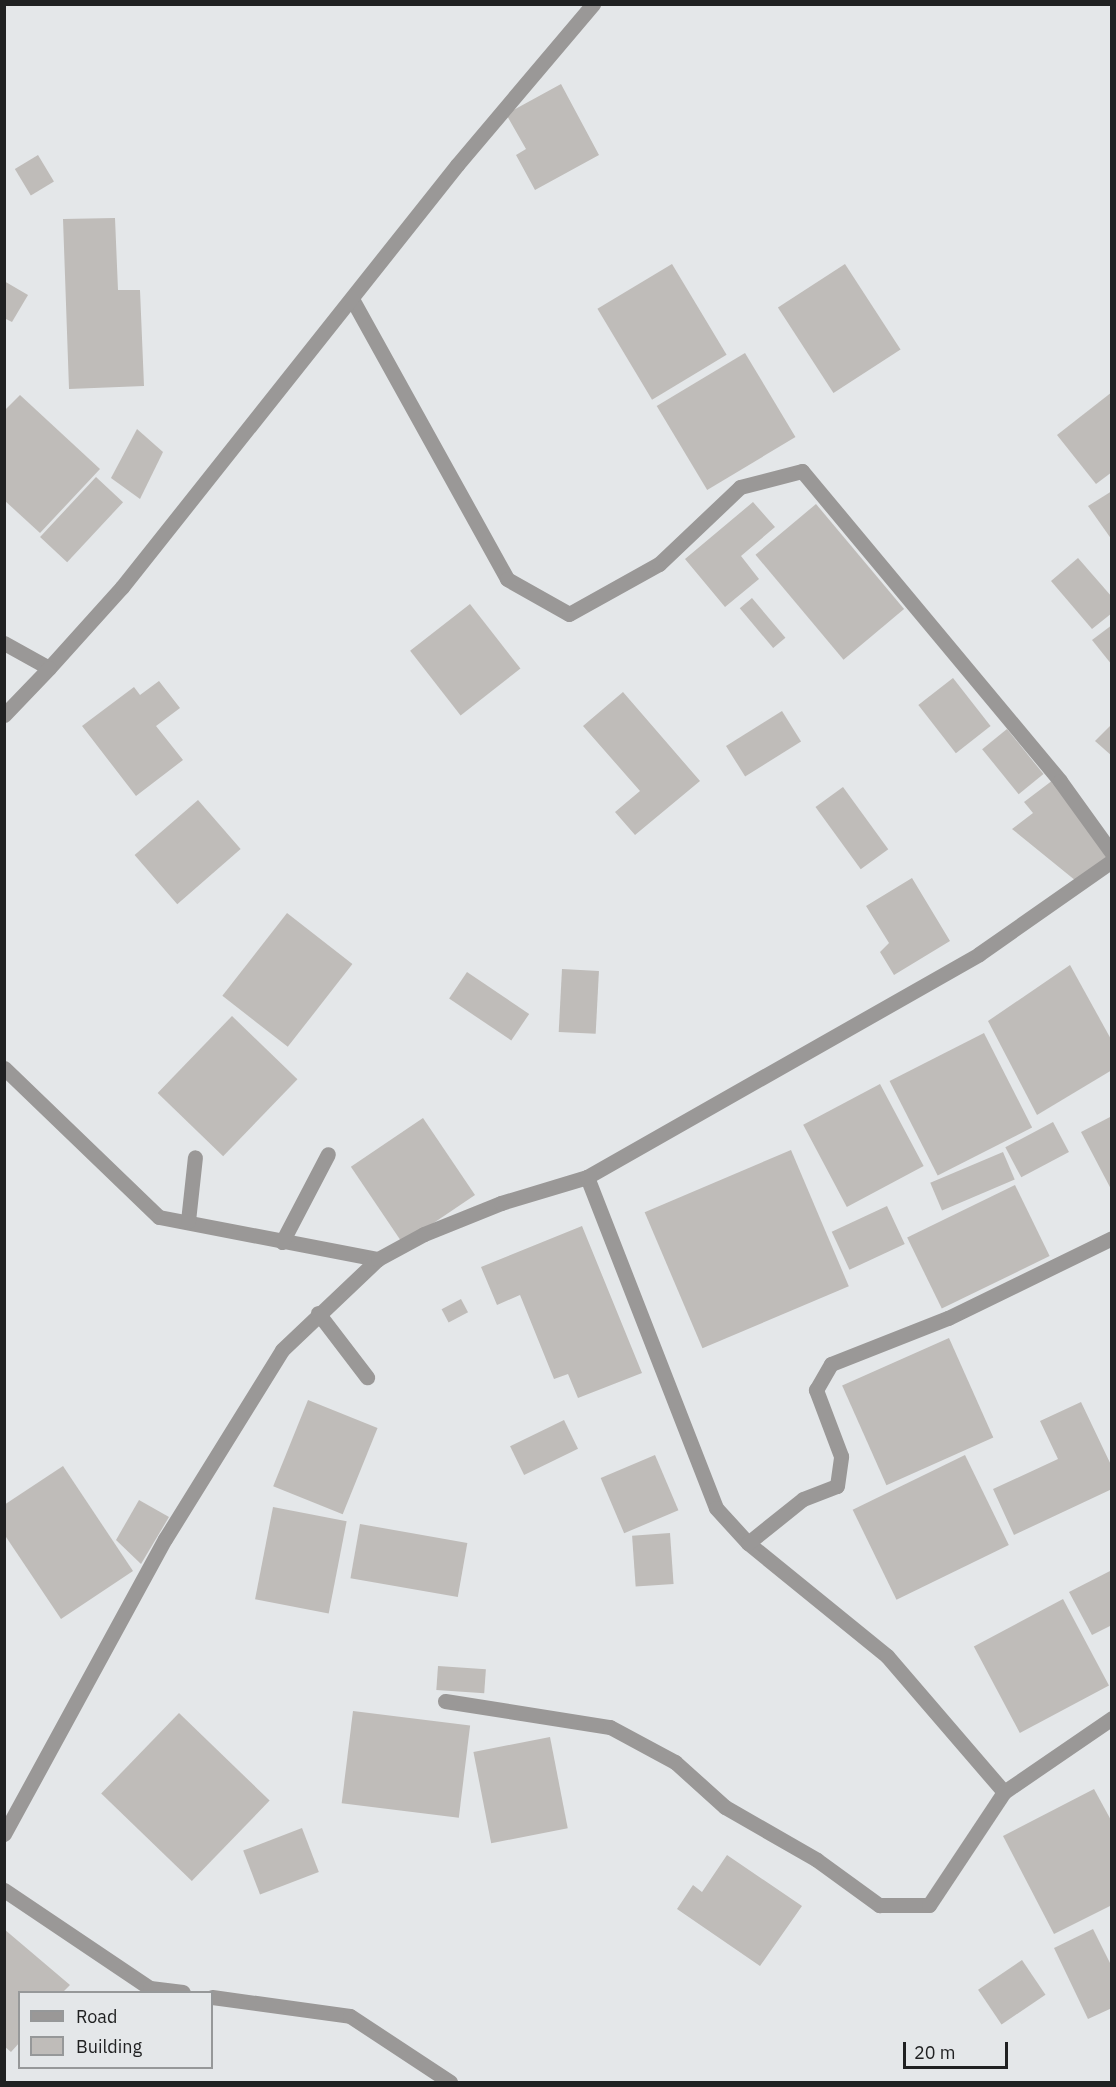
<!DOCTYPE html>
<style>
body{margin:0}
#map{position:relative;width:1116px;height:2087px;overflow:hidden;background:#e4e7e9;font-family:"IBM Plex Sans",sans-serif}
div>[style]{position:absolute}
.building>*{inset:0;background:#bfbcb9;transform-origin:0 0}
.street>*{height:15px;margin:-7.5px;padding:0 7.5px;transform-origin:7.5px;border-radius:7.5px;background:#9a9897}
span{translate:-50% -50%;white-space:nowrap;text-align:center;line-height:1.15;-webkit-text-stroke:4.5px #e4e7e9;paint-order:stroke}
.frame{position:absolute;inset:0;border:6px solid #202122;pointer-events:none}
.legend{position:absolute;left:18px;top:1991px;width:195px;height:78px;box-sizing:border-box;background:#e4e7e9;border:2px solid #969899;margin:0;padding:8px 10px;list-style:none;font-size:18px;color:#202122}
.legend li{display:flex;align-items:center;gap:12px;height:30px}
.legend b{width:30px;border:2px solid #969899}
.scale{position:absolute;left:903px;top:2042px;width:105px;height:27px;box-sizing:border-box;border:3px solid #202122;border-top:0;padding-left:8px;font-size:18px;line-height:21px;white-space:nowrap;color:#202122;-webkit-text-stroke:4px #e4e7e9;paint-order:stroke}
</style>
<div id="map">
<div class="building">
<div style="clip-path:polygon(561px 84px,599px 155px,535px 190px,516px 155px,526px 149px,506px 114px)"></div>
<div style="left:38px;top:155px;width:31px;height:27px;rotate:59deg"></div>
<div style="clip-path:polygon(115px 218px,118px 290px,140px 290px,144px 386px,69px 389px,63px 219px)"></div>
<div style="left:672px;top:264px;width:106px;height:87px;rotate:59deg"></div>
<div style="left:845px;top:264px;width:102px;height:80px;rotate:57deg"></div>
<div style="clip-path:polygon(4px 281px,28px 295px,12px 322px,4px 318px)"></div>
<div style="left:745px;top:353px;width:98px;height:103px;rotate:59deg"></div>
<div style="clip-path:polygon(1112px 392px,1112px 472px,1096px 484px,1057px 435px)"></div>
<div style="clip-path:polygon(20px 395px,100px 469px,40px 533px,4px 500px,4px 411px)"></div>
<div style="clip-path:polygon(137px 429px,163px 452px,140px 499px,111px 478px)"></div>
<div style="left:96px;top:477px;width:37px;height:82px;rotate:43deg"></div>
<div style="clip-path:polygon(1112px 491px,1112px 540px,1088px 506px)"></div>
<div style="clip-path:polygon(753px 502px,775px 527px,741px 556px,759px 579px,725px 607px,685px 559px)"></div>
<div style="left:816px;top:504px;width:137px;height:79px;rotate:50deg"></div>
<div style="clip-path:polygon(1078px 558px,1112px 597px,1112px 613px,1092px 629px,1051px 581px)"></div>
<div style="left:752px;top:598px;width:52px;height:16px;rotate:50deg"></div>
<div style="left:470px;top:604px;width:82px;height:76px;rotate:52deg"></div>
<div style="clip-path:polygon(1112px 625px,1112px 665px,1092px 640px)"></div>
<div style="left:953px;top:678px;width:61px;height:44px;rotate:52deg"></div>
<div style="clip-path:polygon(159px 681px,180px 708px,156px 726px,183px 760px,136px 796px,82px 726px,134px 687px,140px 695px)"></div>
<div style="clip-path:polygon(623px 692px,700px 781px,635px 835px,615px 812px,640px 791px,583px 726px)"></div>
<div style="left:782px;top:711px;width:36px;height:66px;rotate:58deg"></div>
<div style="clip-path:polygon(1112px 724px,1112px 756px,1095px 741px)"></div>
<div style="left:1007px;top:729px;width:58px;height:32px;rotate:51deg"></div>
<div style="clip-path:polygon(1053px 780px,1112px 861px,1081px 885px,1012px 829px,1033px 813px,1024px 802px)"></div>
<div style="left:843px;top:787px;width:77px;height:34px;rotate:54deg"></div>
<div style="left:198px;top:800px;width:65px;height:84px;rotate:49deg"></div>
<div style="clip-path:polygon(912px 878px,950px 941px,894px 975px,880px 952px,889px 943px,866px 906px)"></div>
<div style="left:287px;top:913px;width:83px;height:105px;rotate:38deg"></div>
<div style="clip-path:polygon(1070px 965px,1112px 1041px,1112px 1070px,1037px 1115px,988px 1021px)"></div>
<div style="left:562px;top:969px;width:37px;height:63px;rotate:3deg"></div>
<div style="left:467px;top:972px;width:75px;height:32px;rotate:34deg"></div>
<div style="left:232px;top:1016px;width:91px;height:107px;rotate:44deg"></div>
<div style="left:984px;top:1033px;width:106px;height:106px;rotate:63deg"></div>
<div style="left:880px;top:1084px;width:93px;height:87px;rotate:62deg"></div>
<div style="clip-path:polygon(1112px 1116px,1112px 1191px,1081px 1132px)"></div>
<div style="left:423px;top:1118px;width:93px;height:87px;rotate:56deg"></div>
<div style="left:1053px;top:1122px;width:34px;height:54px;rotate:62deg"></div>
<div style="left:791px;top:1150px;width:148px;height:159px;rotate:67deg"></div>
<div style="left:1003px;top:1152px;width:30px;height:79px;rotate:67deg"></div>
<div style="left:1015px;top:1185px;width:79px;height:120px;rotate:64deg"></div>
<div style="left:887px;top:1206px;width:42px;height:61px;rotate:65deg"></div>
<div style="clip-path:polygon(582px 1226px,642px 1373px,578px 1398px,568px 1374px,554px 1379px,520px 1295px,497px 1305px,481px 1267px)"></div>
<div style="left:461px;top:1299px;width:15px;height:22px;rotate:62deg"></div>
<div style="left:949px;top:1338px;width:109px;height:117px;rotate:66deg"></div>
<div style="left:308px;top:1400px;width:75px;height:93px;rotate:22deg"></div>
<div style="clip-path:polygon(1081px 1402px,1112px 1467px,1112px 1489px,1014px 1535px,993px 1489px,1058px 1459px,1040px 1421px)"></div>
<div style="left:564px;top:1420px;width:32px;height:60px;rotate:64deg"></div>
<div style="left:655px;top:1455px;width:60px;height:59px;rotate:67deg"></div>
<div style="left:965px;top:1455px;width:100px;height:125px;rotate:64deg"></div>
<div style="clip-path:polygon(63px 1466px,133px 1571px,61px 1619px,4px 1534px,4px 1505px)"></div>
<div style="clip-path:polygon(139px 1500px,169px 1517px,141px 1564px,116px 1540px)"></div>
<div style="left:273px;top:1507px;width:75px;height:94px;rotate:11deg"></div>
<div style="left:360px;top:1524px;width:109px;height:55px;rotate:10deg"></div>
<div style="left:670px;top:1533px;width:51px;height:38px;rotate:86deg"></div>
<div style="clip-path:polygon(1112px 1570px,1112px 1625px,1092px 1635px,1069px 1592px)"></div>
<div style="left:1063px;top:1599px;width:98px;height:101px;rotate:62deg"></div>
<div style="left:438px;top:1666px;width:48px;height:24px;rotate:4deg"></div>
<div style="left:353px;top:1711px;width:118px;height:93px;rotate:7deg"></div>
<div style="left:179px;top:1713px;width:126px;height:112px;rotate:44deg"></div>
<div style="left:550px;top:1737px;width:93px;height:78px;rotate:79deg"></div>
<div style="clip-path:polygon(1094px 1789px,1112px 1822px,1112px 1905px,1054px 1934px,1003px 1836px)"></div>
<div style="left:302px;top:1828px;width:47px;height:63px;rotate:69deg"></div>
<div style="clip-path:polygon(727px 1855px,802px 1906px,760px 1966px,677px 1909px,693px 1885px,702px 1892px)"></div>
<div style="clip-path:polygon(4px 1929px,70px 1985px,63px 1992px,20px 1992px,20px 2042px,11px 2052px,4px 2046px)"></div>
<div style="clip-path:polygon(1093px 1929px,1112px 1967px,1112px 2008px,1088px 2019px,1054px 1948px)"></div>
<div style="left:1022px;top:1960px;width:42px;height:53px;rotate:56deg"></div>
</div>
<div class="street">
<div style="left:352px;top:299px;width:320px;rotate:61deg"></div>
<div style="left:507px;top:579px;width:71px;rotate:29.4deg"></div>
<div style="left:569px;top:614px;width:103px;rotate:-29.1deg"></div>
<div style="left:659px;top:564px;width:112px;rotate:-43.5deg"></div>
<div style="left:740px;top:487px;width:64px;rotate:-14.5deg"></div>
<div style="left:802px;top:471px;width:403px;rotate:50.2deg"></div>
<div style="left:1060px;top:781px;width:89px;rotate:54.2deg"></div>
<div style="left:4px;top:643px;width:51px;rotate:29.1deg"></div>
<div style="left:49px;top:668px;width:109px;rotate:-48deg"></div>
<div style="left:122px;top:587px;width:539px;rotate:-51.56deg"></div>
<div style="left:457px;top:165px;width:211px;rotate:-49.8deg"></div>
<div style="left:4px;top:715px;width:65px;rotate:-46.2deg"></div>
<div style="left:4px;top:1068px;width:215px;rotate:43.9deg"></div>
<div style="left:159px;top:1217px;width:223px;rotate:10.9deg"></div>
<div style="left:587px;top:1177px;width:355px;rotate:68.7deg"></div>
<div style="left:716px;top:1508px;width:47px;rotate:47.6deg"></div>
<div style="left:748px;top:1543px;width:179px;rotate:39.1deg"></div>
<div style="left:887px;top:1656px;width:179px;rotate:49.3deg"></div>
<div style="left:188px;top:1221px;width:64px;rotate:-83.8deg"></div>
<div style="left:282px;top:1242px;width:99px;rotate:-62.4deg"></div>
<div style="left:318px;top:1313px;width:81px;rotate:52.6deg"></div>
<div style="left:748px;top:1543px;width:70px;rotate:-38.7deg"></div>
<div style="left:803px;top:1499px;width:36px;rotate:-21deg"></div>
<div style="left:837px;top:1486px;width:30px;rotate:-82deg"></div>
<div style="left:841px;top:1456px;width:71px;rotate:-110.7deg"></div>
<div style="left:816px;top:1390px;width:30px;rotate:-60deg"></div>
<div style="left:831px;top:1364px;width:126px;rotate:-21.5deg"></div>
<div style="left:948px;top:1318px;width:182px;rotate:-26deg"></div>
<div style="left:445px;top:1701px;width:167px;rotate:9deg"></div>
<div style="left:610px;top:1727px;width:74px;rotate:28.3deg"></div>
<div style="left:675px;top:1762px;width:67px;rotate:42deg"></div>
<div style="left:725px;top:1807px;width:106px;rotate:29.9deg"></div>
<div style="left:817px;top:1860px;width:77px;rotate:36deg"></div>
<div style="left:879px;top:1905px;width:50px"></div>
<div style="left:929px;top:1905px;width:136px;rotate:-56.4deg"></div>
<div style="left:1004px;top:1792px;width:131px;rotate:-34.4deg"></div>
<div style="left:4px;top:1834px;width:336px;rotate:-61.4deg"></div>
<div style="left:165px;top:1539px;width:222px;rotate:-58.2deg"></div>
<div style="left:282px;top:1350px;width:132px;rotate:-43.5deg"></div>
<div style="left:378px;top:1259px;width:52px;rotate:-28.5deg"></div>
<div style="left:424px;top:1234px;width:83px;rotate:-21.9deg"></div>
<div style="left:501px;top:1203px;width:90px;rotate:-16.8deg"></div>
<div style="left:587px;top:1177px;width:451px;rotate:-29.6deg"></div>
<div style="left:979px;top:954px;width:162px;rotate:-35deg"></div>
<div style="left:4px;top:1890px;width:176px;rotate:33.9deg"></div>
<div style="left:150px;top:1988px;width:33px;rotate:7deg"></div>
<div style="left:212px;top:1997px;width:139px;rotate:7.8deg"></div>
<div style="left:350px;top:2016px;width:120px;rotate:33.4deg"></div>
</div>
<div class="frame"></div>
<ul class="legend">
<li><b style="height:8px;background:#9a9897"></b>Road</li>
<li><b style="height:16px;background:#bfbcb9"></b>Building</li>
</ul>
<div class="scale">20 m</div>
</div>
